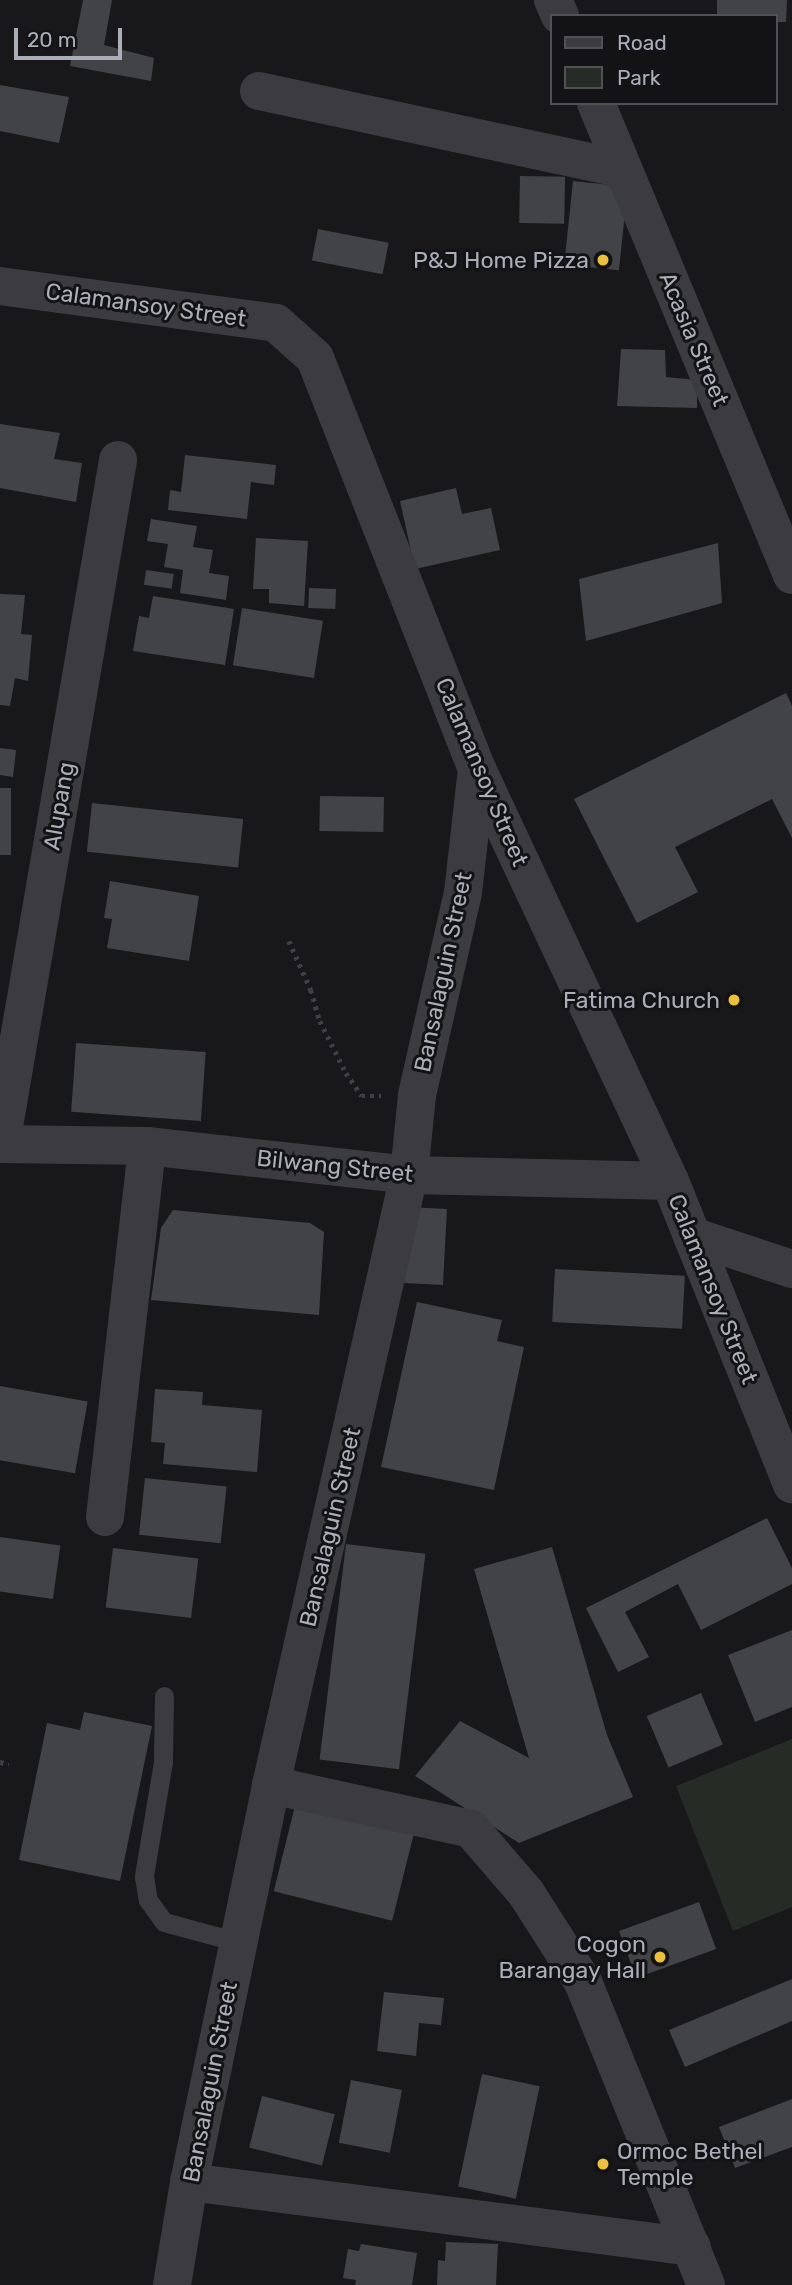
<!DOCTYPE html>
<style>
body{margin:0}
#map{position:relative;width:792px;height:2285px;overflow:hidden;background:#18181a;font-family:Rubik,sans-serif}
div>[style]{position:absolute}
.green>*{inset:0;background:#242c25}
.building>*{inset:0;background:#424346;transform-origin:0 0}
.path>*{height:4.5px;margin-top:-2.25px;transform-origin:0;background:repeating-linear-gradient(90deg,#3f4045 0 3.5px,transparent 0 8.5px)}
.service>*{height:19px;margin:-9.5px;padding:0 9.5px;transform-origin:9.5px;border-radius:9.5px;background:#3b3b40}
.minor>*{height:38px;margin:-19px;padding:0 19px;transform-origin:19px;border-radius:19px;background:#3b3b40}
.dots>*{width:19px;height:19px;translate:-50% -50%;box-sizing:border-box;border:4px solid #131315;border-radius:50%}
span{translate:-50% -50%;white-space:nowrap;text-align:center;line-height:1.15;-webkit-text-stroke:6px #131315;paint-order:stroke}
.poi-label{font-size:23px;color:#aaaeb9}
.right{translate:-100% -50%;text-align:right}
.left{translate:0 -50%;text-align:left}
.street-label{font-size:23px;color:#aaaeb9}
.legend{position:absolute;left:550px;top:14px;width:228px;height:91px;box-sizing:border-box;background:#131315;border:2px solid #4f5157;margin:0;padding:9px 12px;list-style:none;font-size:21px;color:#aaaeb9}
.legend li{display:flex;align-items:center;gap:14px;height:35px}
.legend b{width:35px;border:2px solid #4f5157}
.scale{position:absolute;left:14px;top:28px;width:108px;height:32px;box-sizing:border-box;border:4px solid #aaaeb9;border-top:0;padding-left:9px;font-size:21px;line-height:24px;white-space:nowrap;color:#aaaeb9;-webkit-text-stroke:5px #131315;paint-order:stroke}
</style>
<div id="map">
<div class="green">
<div style="clip-path:polygon(792px 1739px,792px 1907px,733px 1931px,676px 1786px)"></div>
</div>
<div class="building">
<div style="clip-path:polygon(83px 0,112px 0,104px 45px,154px 58px,151px 81px,70px 66px)"></div>
<div style="clip-path:polygon(717px 0,787px 0,786px 22px,776px 22px,776px 16px,717px 16px)"></div>
<div style="clip-path:polygon(0 85px,69px 97px,59px 143px,0 131px)"></div>
<div style="left:520px;top:176px;width:45px;height:47px;rotate:1deg"></div>
<div style="left:573px;top:181px;width:55px;height:84px;rotate:6deg"></div>
<div style="left:318px;top:229px;width:72px;height:32px;rotate:11deg"></div>
<div style="clip-path:polygon(621px 349px,665px 350px,666px 377px,697px 380px,697px 408px,617px 406px)"></div>
<div style="clip-path:polygon(0 424px,60px 433px,54px 459px,82px 463px,76px 502px,0 488px)"></div>
<div style="clip-path:polygon(185px 455px,276px 465px,274px 485px,251px 482px,247px 519px,168px 510px,170px 490px,181px 492px)"></div>
<div style="clip-path:polygon(456px 488px,462px 514px,491px 508px,500px 550px,415px 569px,400px 501px)"></div>
<div style="clip-path:polygon(151px 519px,197px 526px,193px 547px,213px 550px,209px 573px,229px 576px,226px 600px,180px 593px,183px 570px,164px 567px,168px 544px,147px 541px)"></div>
<div style="clip-path:polygon(256px 538px,308px 541px,304px 606px,269px 603px,269px 589px,253px 589px)"></div>
<div style="clip-path:polygon(718px 543px,722px 603px,586px 641px,579px 579px)"></div>
<div style="left:146px;top:570px;width:28px;height:15px;rotate:8deg"></div>
<div style="left:309px;top:588px;width:27px;height:20px;rotate:2deg"></div>
<div style="clip-path:polygon(0 594px,25px 595px,21px 634px,32px 635px,28px 681px,15px 678px,10px 706px,0 705px)"></div>
<div style="clip-path:polygon(153px 596px,234px 609px,225px 665px,133px 651px,139px 616px,149px 618px)"></div>
<div style="left:242px;top:608px;width:82px;height:58px;rotate:9deg"></div>
<div style="clip-path:polygon(786px 693px,792px 706px,792px 838px,772px 799px,675px 847px,698px 892px,637px 923px,574px 799px)"></div>
<div style="clip-path:polygon(0 748px,16px 750px,13px 777px,0 775px)"></div>
<div style="left:0;top:788px;width:11px;height:67px"></div>
<div style="left:320px;top:796px;width:64px;height:35px;rotate:1deg"></div>
<div style="left:92px;top:803px;width:152px;height:49px;rotate:6deg"></div>
<div style="clip-path:polygon(110px 881px,199px 896px,189px 961px,107px 948px,112px 919px,104px 918px)"></div>
<div style="left:76px;top:1043px;width:130px;height:69px;rotate:4deg"></div>
<div style="left:408px;top:1207px;width:39px;height:76px;rotate:3deg"></div>
<div style="clip-path:polygon(173px 1210px,310px 1223px,324px 1232px,319px 1315px,151px 1300px,161px 1228px)"></div>
<div style="left:555px;top:1269px;width:130px;height:53px;rotate:3deg"></div>
<div style="clip-path:polygon(417px 1302px,502px 1320px,497px 1341px,524px 1347px,494px 1490px,381px 1467px)"></div>
<div style="left:0;top:1386px;width:89px;height:73px;rotate:10deg"></div>
<div style="clip-path:polygon(155px 1389px,203px 1392px,202px 1405px,262px 1410px,257px 1472px,163px 1464px,165px 1443px,151px 1442px)"></div>
<div style="left:145px;top:1478px;width:82px;height:57px;rotate:6deg"></div>
<div style="clip-path:polygon(767px 1518px,792px 1568px,792px 1584px,701px 1630px,678px 1584px,625px 1612px,649px 1657px,618px 1672px,586px 1608px)"></div>
<div style="left:0;top:1537px;width:61px;height:54px;rotate:8deg"></div>
<div style="left:346px;top:1544px;width:80px;height:217px;rotate:7deg"></div>
<div style="clip-path:polygon(552px 1547px,607px 1735px,633px 1797px,519px 1843px,415px 1776px,460px 1721px,529px 1758px,474px 1569px)"></div>
<div style="left:113px;top:1548px;width:86px;height:60px;rotate:7deg"></div>
<div style="clip-path:polygon(792px 1630px,792px 1707px,755px 1722px,728px 1655px)"></div>
<div style="left:701px;top:1693px;width:56px;height:59px;rotate:67deg"></div>
<div style="clip-path:polygon(84px 1712px,152px 1726px,120px 1881px,19px 1860px,47px 1723px,80px 1730px)"></div>
<div style="left:296px;top:1802px;width:122px;height:92px;rotate:14deg"></div>
<div style="left:699px;top:1902px;width:50px;height:85px;rotate:70deg"></div>
<div style="clip-path:polygon(792px 1979px,792px 2021px,685px 2067px,669px 2030px)"></div>
<div style="clip-path:polygon(384px 1992px,444px 1998px,441px 2025px,419px 2023px,416px 2056px,377px 2051px)"></div>
<div style="left:482px;top:2074px;width:59px;height:115px;rotate:12deg"></div>
<div style="left:351px;top:2080px;width:52px;height:64px;rotate:11deg"></div>
<div style="left:262px;top:2096px;width:75px;height:53px;rotate:14deg"></div>
<div style="clip-path:polygon(792px 2099px,792px 2147px,735px 2168px,719px 2127px)"></div>
<div style="clip-path:polygon(446px 2242px,498px 2244px,496px 2285px,437px 2285px,438px 2260px,445px 2261px)"></div>
<div style="clip-path:polygon(361px 2244px,417px 2253px,412px 2285px,355px 2285px,356px 2280px,343px 2278px,348px 2249px,359px 2251px)"></div>
</div>
<div class="path">
<div style="left:289px;top:941px;width:54px;rotate:65.8deg"></div>
<div style="left:311px;top:990px;width:32px;rotate:74deg"></div>
<div style="left:320px;top:1021px;width:58px;rotate:63.4deg"></div>
<div style="left:346px;top:1073px;width:28px;rotate:55deg"></div>
<div style="left:362px;top:1096px;width:19px"></div>
<div style="left:0;top:1762px;width:9px;rotate:13deg"></div>
</div>
<div class="service">
<div style="left:164px;top:1696px;width:66px;rotate:90.9deg"></div>
<div style="left:163px;top:1762px;width:116px;rotate:99.5deg"></div>
<div style="left:144px;top:1876px;width:24px;rotate:81deg"></div>
<div style="left:148px;top:1900px;width:27px;rotate:54deg"></div>
<div style="left:164px;top:1922px;width:77px;rotate:15.1deg"></div>
</div>
<div class="minor">
<div style="left:553px;top:0;width:17px;rotate:66deg"></div>
<div style="left:259px;top:91px;width:371px;rotate:12.1deg"></div>
<div style="left:596px;top:103px;width:511px;rotate:67.45deg"></div>
<div style="left:0;top:286px;width:278px;rotate:7.6deg"></div>
<div style="left:276px;top:323px;width:52px;rotate:41.9deg"></div>
<div style="left:315px;top:358px;width:442px;rotate:68.5deg"></div>
<div style="left:477px;top:769px;width:455px;rotate:64.9deg"></div>
<div style="left:670px;top:1181px;width:327px;rotate:68.1deg"></div>
<div style="left:0;top:1144px;width:147px;rotate:0.8deg"></div>
<div style="left:147px;top:1146px;width:264px;rotate:6.3deg"></div>
<div style="left:409px;top:1175px;width:261px;rotate:1.3deg"></div>
<div style="left:1px;top:1144px;width:694px;rotate:-80.29deg"></div>
<div style="left:692px;top:1236px;width:105px;rotate:18.3deg"></div>
<div style="left:105px;top:1517px;width:373px;rotate:-83.5deg"></div>
<div style="left:271px;top:1785px;width:205px;rotate:12.4deg"></div>
<div style="left:471px;top:1829px;width:84px;rotate:49.3deg"></div>
<div style="left:526px;top:1893px;width:106px;rotate:57.4deg"></div>
<div style="left:583px;top:1982px;width:327px;rotate:67.9deg"></div>
<div style="left:189px;top:2182px;width:507px;rotate:7.36deg"></div>
<div style="left:172px;top:2285px;width:104px;rotate:-80.6deg"></div>
<div style="left:189px;top:2182px;width:405px;rotate:-78.3deg"></div>
<div style="left:271px;top:1785px;width:625px;rotate:-77.25deg"></div>
<div style="left:409px;top:1175px;width:80px;rotate:-84.3deg"></div>
<div style="left:417px;top:1095px;width:207px;rotate:-77.2deg"></div>
<div style="left:463px;top:893px;width:125px;rotate:-83.6deg"></div>
</div>
<div class="dots">
<div style="left:603px;top:260px;background:#ecbf3d"></div>
<div style="left:734px;top:1000px;background:#ecbf3d"></div>
<div style="left:660px;top:1957px;background:#ecbf3d"></div>
<div style="left:603px;top:2164px;background:#ecbf3d"></div>
</div>
<div class="poi-label">
<span class="right" style="left:589px;top:260px">P&amp;J Home Pizza</span>
<span class="right" style="left:720px;top:1000px">Fatima Church</span>
<span class="right" style="left:646px;top:1957px">Cogon<br>Barangay Hall</span>
<span class="left" style="left:617px;top:2164px">Ormoc Bethel<br>Temple</span>
</div>
<div class="street-label">
<span style="left:146px;top:305px;rotate:8deg">Calamansoy Street</span>
<span style="left:694px;top:339px;rotate:67deg">Acasia Street</span>
<span style="left:482px;top:772px;rotate:67deg">Calamansoy Street</span>
<span style="left:59px;top:806px;rotate:-80deg">Alupang</span>
<span style="left:443px;top:972px;rotate:-78deg">Bansalaguin Street</span>
<span style="left:335px;top:1166px;rotate:6deg">Bilwang Street</span>
<span style="left:713px;top:1289px;rotate:68deg">Calamansoy Street</span>
<span style="left:330px;top:1527px;rotate:-77deg">Bansalaguin Street</span>
<span style="left:210px;top:2082px;rotate:-79deg">Bansalaguin Street</span>
</div>
<ul class="legend">
<li><b style="height:9px;background:#3b3b40"></b>Road</li>
<li><b style="height:19px;background:#242c25"></b>Park</li>
</ul>
<div class="scale">20 m</div>
</div>
